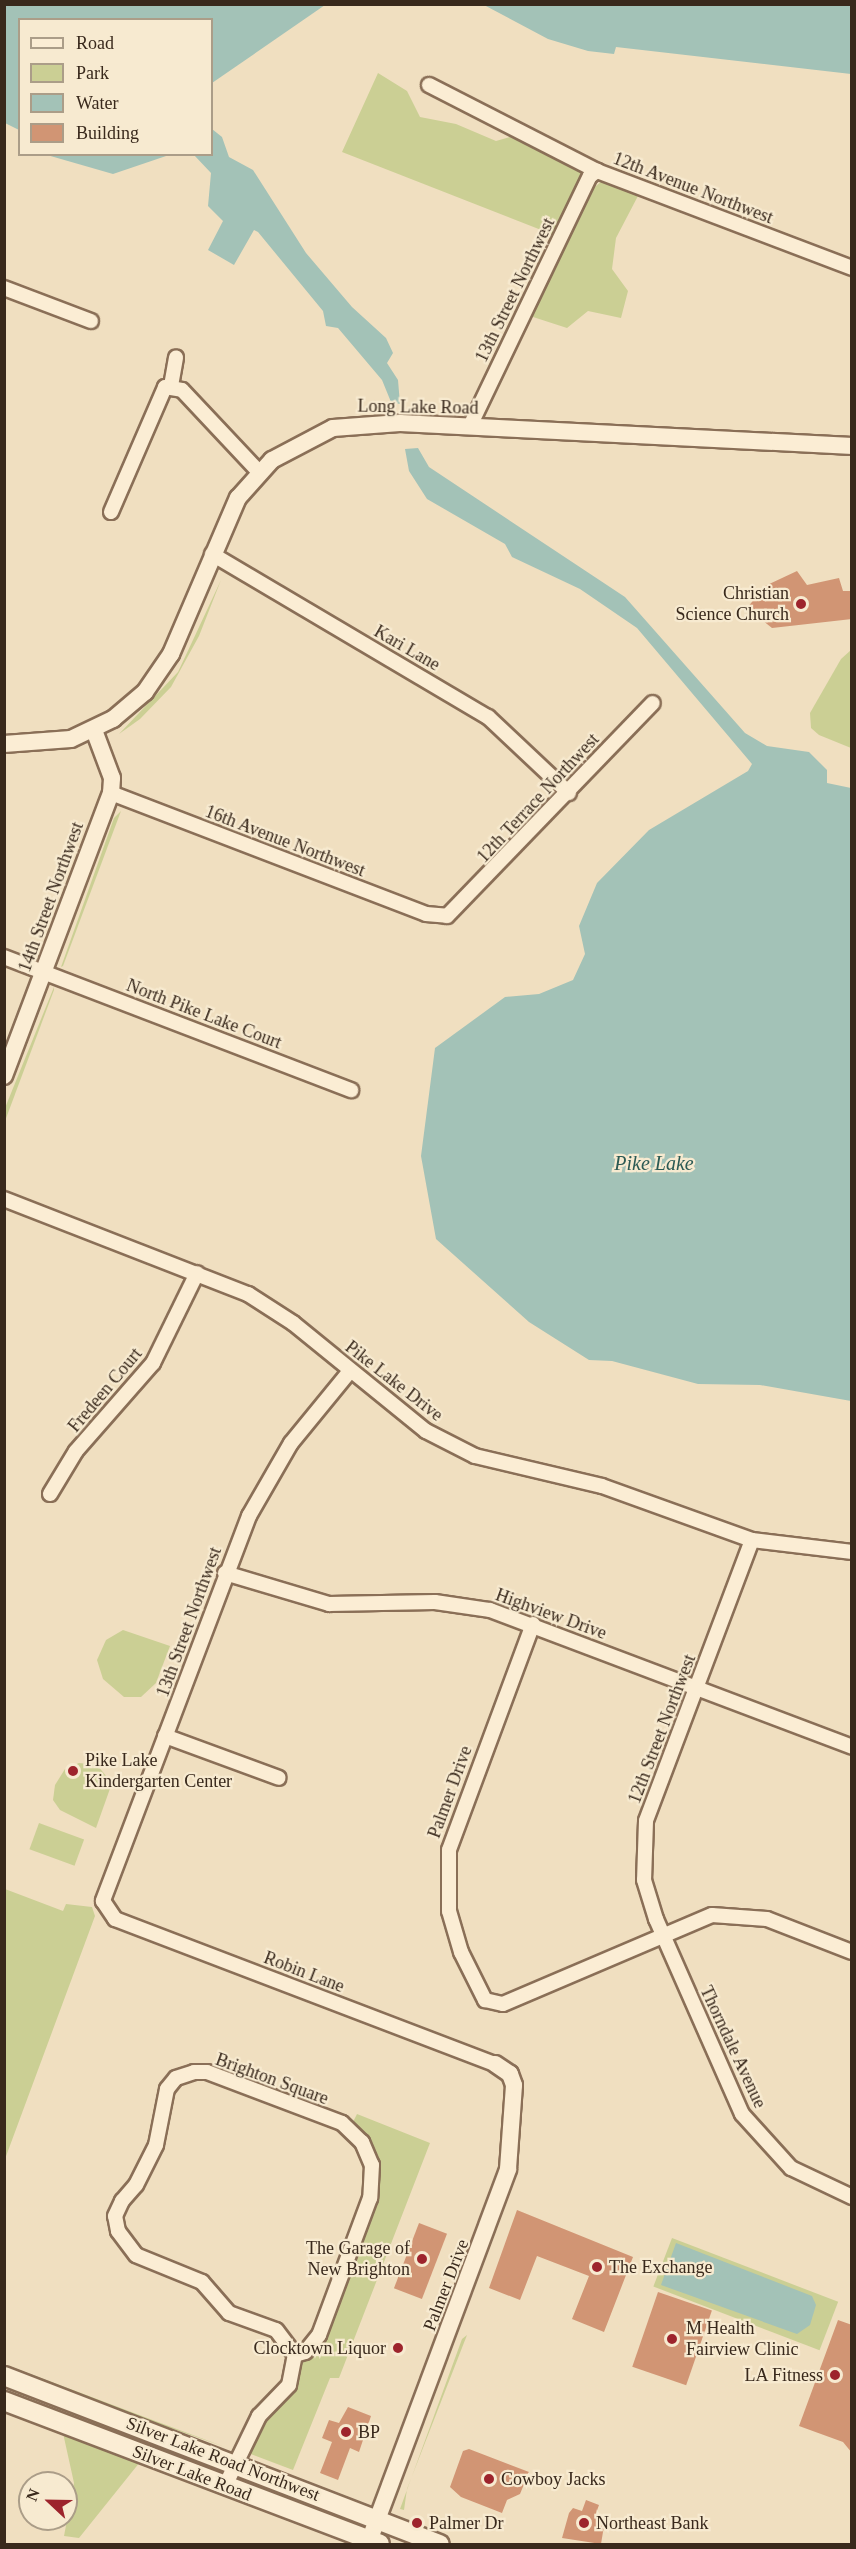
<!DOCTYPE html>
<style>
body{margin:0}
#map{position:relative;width:856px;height:2549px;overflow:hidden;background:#f0dfc0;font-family:"Times New Roman",serif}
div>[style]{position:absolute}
.green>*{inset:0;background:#cbcf94;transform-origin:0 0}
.water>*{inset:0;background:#a3c2b7}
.building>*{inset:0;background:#d19574;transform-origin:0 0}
.roads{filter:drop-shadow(2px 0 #8a6f57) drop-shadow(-2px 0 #8a6f57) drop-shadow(0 2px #8a6f57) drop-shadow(0 -2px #8a6f57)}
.minor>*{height:14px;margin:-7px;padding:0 7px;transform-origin:7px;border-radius:7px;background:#fbedd4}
.tertiary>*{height:16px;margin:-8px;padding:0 8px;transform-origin:8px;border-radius:8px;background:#fbedd4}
.secondary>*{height:18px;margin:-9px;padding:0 9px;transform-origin:9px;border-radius:9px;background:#fbedd4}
.dots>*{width:16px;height:16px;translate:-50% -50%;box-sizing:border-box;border:3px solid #f7ead0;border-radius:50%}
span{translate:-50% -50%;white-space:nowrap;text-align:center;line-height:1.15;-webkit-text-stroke:4.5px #f7ead0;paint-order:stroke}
.street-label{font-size:18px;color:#39291c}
.poi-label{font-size:18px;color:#39291c}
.right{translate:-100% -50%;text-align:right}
.left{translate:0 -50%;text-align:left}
.water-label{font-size:20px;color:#2b5a54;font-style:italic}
.frame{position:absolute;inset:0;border:6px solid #39291c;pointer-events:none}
.legend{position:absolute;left:18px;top:18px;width:195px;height:138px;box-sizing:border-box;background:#f7ead0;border:2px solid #ab9d88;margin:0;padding:8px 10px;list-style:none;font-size:18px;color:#39291c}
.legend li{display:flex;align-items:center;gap:12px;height:30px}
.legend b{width:30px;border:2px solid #ab9d88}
.north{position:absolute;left:18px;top:2471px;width:60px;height:60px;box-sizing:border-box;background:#f7ead0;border:2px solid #ab9d88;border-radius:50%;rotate:292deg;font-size:16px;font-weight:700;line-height:24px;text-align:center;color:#39291c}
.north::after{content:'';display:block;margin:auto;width:21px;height:27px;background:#9d242c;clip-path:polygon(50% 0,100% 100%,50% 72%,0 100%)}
</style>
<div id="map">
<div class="green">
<div style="clip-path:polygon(378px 73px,407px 91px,420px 117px,456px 124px,496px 141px,513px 136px,574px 161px,583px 173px,554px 235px,342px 152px)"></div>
<div style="clip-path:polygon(602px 181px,639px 194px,616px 238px,612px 269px,628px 291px,621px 318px,588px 311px,567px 328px,530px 316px,591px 190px)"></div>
<div style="clip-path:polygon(221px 580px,199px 636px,171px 687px,140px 719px,119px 734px,178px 672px)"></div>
<div style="clip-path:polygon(851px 650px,852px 650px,851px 748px,819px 735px,811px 728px,810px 713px,841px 659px)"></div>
<div style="clip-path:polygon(121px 811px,63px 966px,61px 967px,114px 818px)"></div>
<div style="clip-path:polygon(54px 987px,54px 990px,5px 1121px,5px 1108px)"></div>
<div style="clip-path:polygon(123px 1630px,170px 1646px,156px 1683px,141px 1697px,124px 1697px,103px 1679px,97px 1660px,106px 1640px)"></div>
<div style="clip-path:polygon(79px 1763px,97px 1765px,112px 1783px,96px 1828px,60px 1810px,53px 1800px,55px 1785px,65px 1769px)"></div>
<div style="left:39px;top:1823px;width:48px;height:28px;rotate:20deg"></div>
<div style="clip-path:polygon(5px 1889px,63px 1911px,66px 1904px,92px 1907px,95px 1916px,5px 2159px)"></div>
<div style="clip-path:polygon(357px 2114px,430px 2143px,339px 2378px,330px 2378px,293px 2470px,248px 2453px,267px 2420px,294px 2392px,302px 2363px,321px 2348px,376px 2201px,377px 2161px,353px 2122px)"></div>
<div style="left:672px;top:2238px;width:178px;height:52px;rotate:21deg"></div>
<div style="clip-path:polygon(467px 2335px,407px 2489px,404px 2510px,400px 2509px,462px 2339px)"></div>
<div style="clip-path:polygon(4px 2364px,150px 2419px,225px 2447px,85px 2398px)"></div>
<div style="clip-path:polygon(63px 2433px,140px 2462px,79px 2538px,64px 2536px,74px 2483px)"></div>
</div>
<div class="water">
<div style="clip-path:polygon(4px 5px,5px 4px,325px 5px,212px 83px,212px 20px,20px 20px,19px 130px,5px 123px)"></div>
<div style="clip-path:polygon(484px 5px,851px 5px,851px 74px,616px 47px,614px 54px,588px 51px,548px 39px)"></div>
<div style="clip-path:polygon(212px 129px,222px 137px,229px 157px,253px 170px,306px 253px,352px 307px,386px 338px,393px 353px,387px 363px,398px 380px,400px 404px,391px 402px,382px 380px,338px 328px,326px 326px,323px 311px,258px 232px,254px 230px,234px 265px,208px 250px,223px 221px,208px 206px,211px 173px,194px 155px,212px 154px)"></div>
<div style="clip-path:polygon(47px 155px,169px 154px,169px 155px,113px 174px)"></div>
<div style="clip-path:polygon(418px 448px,429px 467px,625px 597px,745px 733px,767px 746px,809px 752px,827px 770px,827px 783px,851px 788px,851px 1401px,760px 1385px,698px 1384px,612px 1361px,589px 1360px,529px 1322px,436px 1239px,421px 1156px,435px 1048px,505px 997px,539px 994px,573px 980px,585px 954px,579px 926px,597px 883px,649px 830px,748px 771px,752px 764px,637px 628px,580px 589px,512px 557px,505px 544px,427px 499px,409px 471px,405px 449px)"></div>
<div style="clip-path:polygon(676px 2243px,812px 2296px,816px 2305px,810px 2325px,797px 2334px,661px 2285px)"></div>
</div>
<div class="building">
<div style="clip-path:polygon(797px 571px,807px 585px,839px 578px,843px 591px,850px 591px,852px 619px,772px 628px,747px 608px,765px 586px)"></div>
<div style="clip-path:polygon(517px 2210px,633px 2257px,604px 2332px,572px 2319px,589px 2276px,537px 2256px,520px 2300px,489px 2288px)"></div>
<div style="left:419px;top:2223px;width:30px;height:70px;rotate:21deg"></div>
<div style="left:658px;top:2292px;width:57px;height:79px;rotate:19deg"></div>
<div style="clip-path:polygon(838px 2320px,852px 2325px,852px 2453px,843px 2442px,799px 2426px)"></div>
<div style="clip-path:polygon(348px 2407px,371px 2416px,359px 2452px,350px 2448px,338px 2480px,320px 2473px,332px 2442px,322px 2438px,329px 2420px,339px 2423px)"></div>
<div style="clip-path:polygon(469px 2449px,529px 2472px,520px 2494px,507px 2500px,502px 2513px,461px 2497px,450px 2487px,463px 2451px)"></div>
<div style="clip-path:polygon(586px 2500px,599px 2505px,595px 2516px,605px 2520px,601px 2544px,562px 2538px,569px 2513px,573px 2508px,582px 2511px)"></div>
</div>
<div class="roads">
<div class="minor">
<div style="left:429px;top:85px;width:189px;rotate:27.1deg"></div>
<div style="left:597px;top:171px;width:273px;rotate:20.8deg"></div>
<div style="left:4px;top:288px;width:93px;rotate:20.8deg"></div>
<div style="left:171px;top:386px;width:29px;rotate:-80deg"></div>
<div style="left:470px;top:426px;width:277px;rotate:-64.4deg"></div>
<div style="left:590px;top:176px;width:9px;rotate:-36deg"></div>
<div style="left:111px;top:512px;width:136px;rotate:-66.6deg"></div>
<div style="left:165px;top:387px;width:17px;rotate:10deg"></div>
<div style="left:182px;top:390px;width:111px;rotate:46.8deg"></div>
<div style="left:212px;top:554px;width:321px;rotate:30.6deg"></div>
<div style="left:488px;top:717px;width:111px;rotate:43.2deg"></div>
<div style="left:111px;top:793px;width:337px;rotate:21deg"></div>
<div style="left:426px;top:914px;width:21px;rotate:5deg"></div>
<div style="left:447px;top:916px;width:296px;rotate:-46deg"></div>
<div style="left:4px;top:957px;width:372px;rotate:21deg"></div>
<div style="left:4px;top:1199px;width:262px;rotate:21.3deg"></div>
<div style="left:248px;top:1294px;width:54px;rotate:32.8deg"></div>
<div style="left:293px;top:1323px;width:171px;rotate:39.1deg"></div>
<div style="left:426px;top:1431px;width:55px;rotate:27deg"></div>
<div style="left:475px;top:1456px;width:130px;rotate:13.3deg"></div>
<div style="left:602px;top:1486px;width:159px;rotate:19.8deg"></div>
<div style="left:752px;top:1540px;width:101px;rotate:6.8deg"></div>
<div style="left:350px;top:1371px;width:93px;rotate:129.3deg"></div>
<div style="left:291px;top:1443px;width:84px;rotate:119.9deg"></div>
<div style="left:249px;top:1516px;width:412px;rotate:110.8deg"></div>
<div style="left:103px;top:1901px;width:22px;rotate:56deg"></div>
<div style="left:115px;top:1919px;width:407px;rotate:20.9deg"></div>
<div style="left:50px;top:1494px;width:50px;rotate:-58.8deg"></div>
<div style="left:76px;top:1451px;width:117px;rotate:-48.8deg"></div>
<div style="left:153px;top:1363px;width:100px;rotate:-63.9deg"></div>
<div style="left:752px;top:1540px;width:300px;rotate:110.7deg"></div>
<div style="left:646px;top:1821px;width:59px;rotate:91.9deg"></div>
<div style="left:644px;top:1880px;width:41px;rotate:72.9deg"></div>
<div style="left:656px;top:1919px;width:213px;rotate:66.2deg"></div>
<div style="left:742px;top:2114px;width:73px;rotate:47.8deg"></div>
<div style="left:791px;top:2168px;width:68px;rotate:25.4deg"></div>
<div style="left:225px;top:1573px;width:109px;rotate:16.6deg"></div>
<div style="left:329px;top:1604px;width:106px;rotate:-1.1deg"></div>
<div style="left:435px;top:1602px;width:56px;rotate:8.3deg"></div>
<div style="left:490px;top:1610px;width:387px;rotate:20.7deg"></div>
<div style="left:533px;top:1624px;width:241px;rotate:110.4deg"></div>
<div style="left:449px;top:1850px;width:61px;rotate:90deg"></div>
<div style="left:449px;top:1911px;width:43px;rotate:73.7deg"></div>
<div style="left:461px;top:1952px;width:54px;rotate:63.4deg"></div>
<div style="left:485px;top:2000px;width:18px;rotate:13deg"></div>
<div style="left:503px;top:2004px;width:227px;rotate:-23.1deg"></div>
<div style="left:712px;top:1915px;width:55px;rotate:4.2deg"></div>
<div style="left:767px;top:1919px;width:91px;rotate:21.2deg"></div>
<div style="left:165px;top:1736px;width:121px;rotate:20.2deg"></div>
<div style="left:194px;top:2072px;width:13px"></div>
<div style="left:207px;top:2072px;width:144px;rotate:20.7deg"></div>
<div style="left:342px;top:2123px;width:28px;rotate:44deg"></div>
<div style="left:362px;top:2142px;width:25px;rotate:67deg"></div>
<div style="left:372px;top:2165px;width:33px;rotate:93deg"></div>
<div style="left:370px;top:2198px;width:146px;rotate:110.4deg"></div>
<div style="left:319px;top:2335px;width:22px;rotate:129deg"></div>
<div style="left:305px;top:2352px;width:10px;rotate:163deg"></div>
<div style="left:295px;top:2355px;width:31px;rotate:-127deg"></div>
<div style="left:276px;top:2330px;width:50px;rotate:-160.1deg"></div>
<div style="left:229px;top:2313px;width:41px;rotate:-131.1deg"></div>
<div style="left:202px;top:2282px;width:71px;rotate:-157.8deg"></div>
<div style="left:136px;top:2255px;width:30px;rotate:-127deg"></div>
<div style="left:118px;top:2231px;width:15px;rotate:-101deg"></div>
<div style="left:115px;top:2216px;width:17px;rotate:-65deg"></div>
<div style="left:122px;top:2201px;width:21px;rotate:-49deg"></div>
<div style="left:136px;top:2185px;width:45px;rotate:-63.4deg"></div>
<div style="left:156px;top:2145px;width:57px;rotate:-78.9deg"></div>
<div style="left:167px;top:2089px;width:14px;rotate:-51deg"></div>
<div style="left:176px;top:2078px;width:19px;rotate:-18deg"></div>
<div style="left:225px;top:2486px;width:78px;rotate:-64.1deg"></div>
<div style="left:259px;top:2416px;width:43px;rotate:-45.9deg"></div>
<div style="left:289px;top:2385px;width:31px;rotate:-79deg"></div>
</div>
<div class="tertiary">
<div style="left:4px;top:744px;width:67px;rotate:-4.3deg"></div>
<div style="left:71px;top:739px;width:47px;rotate:-25.5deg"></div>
<div style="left:113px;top:719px;width:42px;rotate:-40.2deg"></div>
<div style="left:145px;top:692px;width:46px;rotate:-55.6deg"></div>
<div style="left:171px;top:654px;width:170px;rotate:-66.8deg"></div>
<div style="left:238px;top:498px;width:51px;rotate:-48.2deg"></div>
<div style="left:272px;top:460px;width:69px;rotate:-27.7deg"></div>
<div style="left:333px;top:428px;width:67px;rotate:-4.3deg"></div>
<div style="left:400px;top:423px;width:453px;rotate:2.9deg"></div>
<div style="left:4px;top:1076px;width:303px;rotate:-69.3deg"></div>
<div style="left:111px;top:793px;width:15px;rotate:-86deg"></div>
<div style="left:112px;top:778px;width:51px;rotate:-110.6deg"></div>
<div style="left:368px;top:2544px;width:400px;rotate:-69.5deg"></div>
<div style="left:508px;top:2169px;width:84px;rotate:-85.9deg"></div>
<div style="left:514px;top:2085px;width:12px;rotate:-110deg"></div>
<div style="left:510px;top:2074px;width:18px;rotate:-146deg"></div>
</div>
<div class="secondary">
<div style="left:4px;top:2376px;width:467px;rotate:21.1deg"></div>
<div style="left:4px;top:2401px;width:402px;rotate:20.8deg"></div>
</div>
</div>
<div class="dots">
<div style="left:801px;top:604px;background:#9d242c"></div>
<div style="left:73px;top:1771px;background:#9d242c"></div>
<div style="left:422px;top:2259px;background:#9d242c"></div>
<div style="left:597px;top:2267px;background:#9d242c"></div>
<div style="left:672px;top:2339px;background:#9d242c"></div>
<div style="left:398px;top:2348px;background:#9d242c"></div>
<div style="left:835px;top:2375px;background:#9d242c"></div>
<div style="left:346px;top:2432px;background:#9d242c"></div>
<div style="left:489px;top:2479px;background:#9d242c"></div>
<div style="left:417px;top:2523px;background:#9d242c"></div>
<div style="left:584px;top:2523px;background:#9d242c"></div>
</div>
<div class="street-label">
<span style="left:693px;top:188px;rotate:21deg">12th Avenue Northwest</span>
<span style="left:515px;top:290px;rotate:-64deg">13th Street Northwest</span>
<span style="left:418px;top:407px;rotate:1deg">Long Lake Road</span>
<span style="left:407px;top:648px;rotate:30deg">Kari Lane</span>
<span style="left:538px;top:798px;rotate:-47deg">12th Terrace Northwest</span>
<span style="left:285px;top:841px;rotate:21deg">16th Avenue Northwest</span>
<span style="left:51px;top:897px;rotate:-70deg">14th Street Northwest</span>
<span style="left:204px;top:1014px;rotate:21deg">North Pike Lake Court</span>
<span style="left:394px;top:1381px;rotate:38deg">Pike Lake Drive</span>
<span style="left:105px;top:1390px;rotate:-50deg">Fredeen Court</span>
<span style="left:551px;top:1614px;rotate:20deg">Highview Drive</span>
<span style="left:189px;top:1622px;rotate:-70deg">13th Street Northwest</span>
<span style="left:662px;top:1729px;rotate:-69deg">12th Street Northwest</span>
<span style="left:450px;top:1792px;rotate:-70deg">Palmer Drive</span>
<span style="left:304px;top:1972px;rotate:21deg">Robin Lane</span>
<span style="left:733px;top:2047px;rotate:65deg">Thorndale Avenue</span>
<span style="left:272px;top:2079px;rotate:20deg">Brighton Square</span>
<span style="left:446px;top:2285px;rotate:-69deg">Palmer Drive</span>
<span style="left:223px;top:2459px;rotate:21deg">Silver Lake Road Northwest</span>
<span style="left:192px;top:2473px;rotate:21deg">Silver Lake Road</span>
</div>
<div class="poi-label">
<span class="right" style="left:789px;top:604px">Christian<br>Science Church</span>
<span class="left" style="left:85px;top:1771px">Pike Lake<br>Kindergarten Center</span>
<span class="right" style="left:410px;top:2259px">The Garage of<br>New Brighton</span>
<span class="left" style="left:609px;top:2267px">The Exchange</span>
<span class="left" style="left:686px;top:2339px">M Health<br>Fairview Clinic</span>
<span class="right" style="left:386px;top:2348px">Clocktown Liquor</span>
<span class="right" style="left:823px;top:2375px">LA Fitness</span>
<span class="left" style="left:358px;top:2432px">BP</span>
<span class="left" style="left:501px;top:2479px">Cowboy Jacks</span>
<span class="left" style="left:429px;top:2523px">Palmer Dr</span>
<span class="left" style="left:596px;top:2523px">Northeast Bank</span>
</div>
<div class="water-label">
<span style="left:654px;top:1163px">Pike Lake</span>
</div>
<div class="frame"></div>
<ul class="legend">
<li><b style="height:8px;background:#fbedd4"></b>Road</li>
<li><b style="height:16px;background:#cbcf94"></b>Park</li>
<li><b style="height:16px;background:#a3c2b7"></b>Water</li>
<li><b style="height:16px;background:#d19574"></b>Building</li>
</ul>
<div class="north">N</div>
</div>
